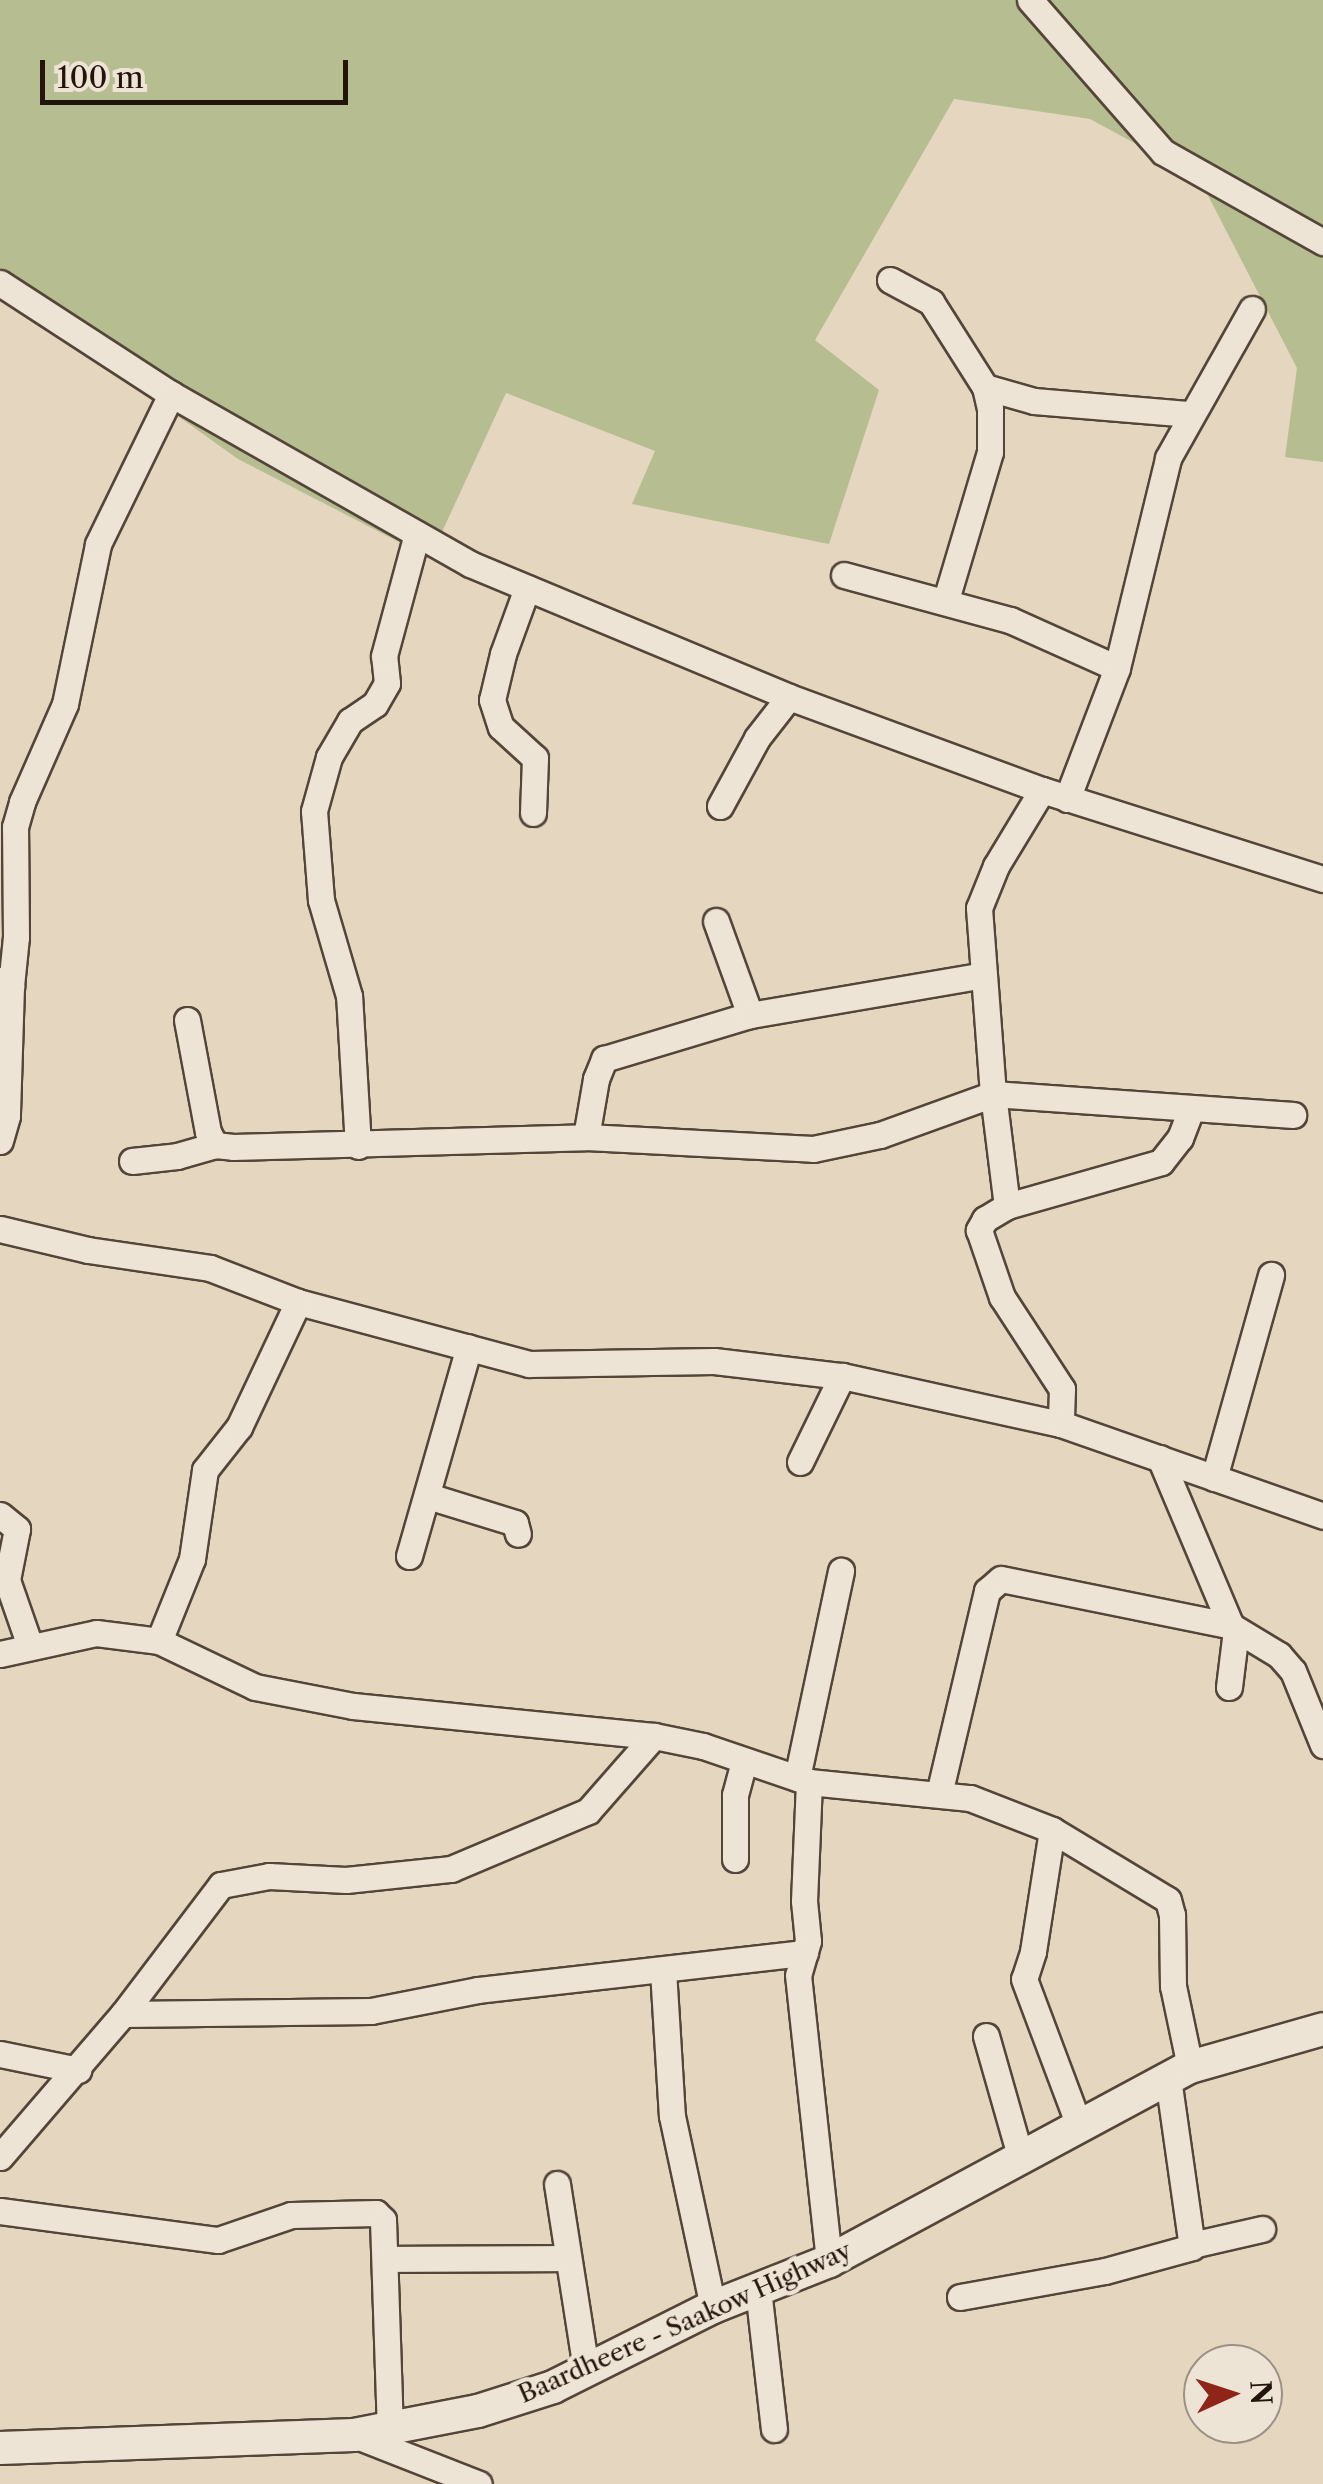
<!DOCTYPE html>
<style>
body{margin:0}
#map{position:relative;width:1323px;height:2484px;overflow:hidden;background:#e5d6bf;font-family:"Libre Caslon Text",serif}
div>[style]{position:absolute}
.green>*{inset:0;background:#b6bd91}
.roads{filter:drop-shadow(2px 0 #544539) drop-shadow(-2px 0 #544539) drop-shadow(0 2px #544539) drop-shadow(0 -2px #544539)}
.minor>*{height:25px;margin:-12.5px;padding:0 12.5px;transform-origin:12.5px;border-radius:12.5px;background:#eee4d5}
.secondary>*{height:32px;margin:-16px;padding:0 16px;transform-origin:16px;border-radius:16px;background:#eee4d5}
span{translate:-50% -50%;white-space:nowrap;text-align:center;line-height:1.15;-webkit-text-stroke:9px #eee4d5;paint-order:stroke}
.street-label{font-size:25px;color:#24150c}
.north{position:absolute;left:1183px;top:2344px;width:100px;height:100px;box-sizing:border-box;background:#eee4d5;border:2px solid #9d9185;border-radius:50%;rotate:87deg;font-size:28px;font-weight:700;line-height:40px;text-align:center;color:#24150c}
.north::after{content:'';display:block;margin:auto;width:35px;height:45px;background:#8f2418;clip-path:polygon(50% 0,100% 100%,50% 72%,0 100%)}
.scale{position:absolute;left:40px;top:60px;width:308px;height:45px;box-sizing:border-box;border:5px solid #24150c;border-top:0;padding-left:12px;font-size:30px;line-height:35px;white-space:nowrap;color:#24150c;-webkit-text-stroke:8px #eee4d5;paint-order:stroke}
</style>
<div id="map">
<div class="green">
<div style="clip-path:polygon(0 0,1323px 0,1323px 462px,1285px 457px,1297px 368px,1199px 178px,1090px 119px,954px 99px,815px 340px,879px 390px,829px 544px,632px 504px,655px 451px,506px 393px,430px 558px,238px 459px,0 289px)"></div>
</div>
<div class="roads">
<div class="minor">
<div style="left:1030px;top:0;width:202px;rotate:48.8deg"></div>
<div style="left:1163px;top:152px;width:184px;rotate:29.4deg"></div>
<div style="left:890px;top:280px;width:47px;rotate:28.2deg"></div>
<div style="left:931px;top:302px;width:101px;rotate:57.6deg"></div>
<div style="left:985px;top:387px;width:22px;rotate:77deg"></div>
<div style="left:990px;top:408px;width:44px;rotate:90deg"></div>
<div style="left:990px;top:452px;width:154px;rotate:106.6deg"></div>
<div style="left:0;top:283px;width:204px;rotate:33deg"></div>
<div style="left:171px;top:394px;width:344px;rotate:29.6deg"></div>
<div style="left:470px;top:564px;width:346px;rotate:22.6deg"></div>
<div style="left:789px;top:697px;width:270px;rotate:20.2deg"></div>
<div style="left:1042px;top:790px;width:295px;rotate:17.6deg"></div>
<div style="left:985px;top:387px;width:51px;rotate:15.9deg"></div>
<div style="left:1034px;top:401px;width:157px;rotate:4.8deg"></div>
<div style="left:844px;top:575px;width:172px;rotate:15.2deg"></div>
<div style="left:1010px;top:620px;width:117px;rotate:24.2deg"></div>
<div style="left:527px;top:588px;width:70px;rotate:110deg"></div>
<div style="left:503px;top:654px;width:47px;rotate:103.4deg"></div>
<div style="left:492px;top:700px;width:28px;rotate:72deg"></div>
<div style="left:501px;top:727px;width:46px;rotate:42.4deg"></div>
<div style="left:535px;top:758px;width:55px;rotate:92.1deg"></div>
<div style="left:1042px;top:790px;width:89px;rotate:121.2deg"></div>
<div style="left:996px;top:866px;width:45px;rotate:112deg"></div>
<div style="left:979px;top:908px;width:187px;rotate:85.7deg"></div>
<div style="left:993px;top:1094px;width:113px;rotate:82.9deg"></div>
<div style="left:1007px;top:1206px;width:26px;rotate:149deg"></div>
<div style="left:985px;top:1219px;width:13px;rotate:119deg"></div>
<div style="left:979px;top:1230px;width:71px;rotate:71.1deg"></div>
<div style="left:1002px;top:1297px;width:110px;rotate:56.9deg"></div>
<div style="left:1062px;top:1389px;width:35px;rotate:92deg"></div>
<div style="left:1067px;top:799px;width:140px;rotate:-69.1deg"></div>
<div style="left:1117px;top:668px;width:216px;rotate:-76.3deg"></div>
<div style="left:1168px;top:458px;width:171px;rotate:-60.6deg"></div>
<div style="left:720px;top:806px;width:77px;rotate:-61.4deg"></div>
<div style="left:757px;top:738px;width:52px;rotate:-52deg"></div>
<div style="left:716px;top:921px;width:100px;rotate:70.1deg"></div>
<div style="left:0;top:980px;width:13px;rotate:29deg"></div>
<div style="left:11px;top:986px;width:130px;rotate:91.8deg"></div>
<div style="left:7px;top:1116px;width:26px;rotate:106deg"></div>
<div style="left:11px;top:986px;width:49px;rotate:-84.2deg"></div>
<div style="left:16px;top:937px;width:110px;rotate:-90.5deg"></div>
<div style="left:15px;top:827px;width:26px;rotate:-74deg"></div>
<div style="left:22px;top:802px;width:107px;rotate:-66.3deg"></div>
<div style="left:65px;top:704px;width:163px;rotate:-78.3deg"></div>
<div style="left:98px;top:544px;width:167px;rotate:-64deg"></div>
<div style="left:187px;top:1020px;width:114px;rotate:79.4deg"></div>
<div style="left:208px;top:1132px;width:15px;rotate:62deg"></div>
<div style="left:215px;top:1145px;width:18px;rotate:6deg"></div>
<div style="left:233px;top:1147px;width:353px;rotate:-1.6deg"></div>
<div style="left:586px;top:1137px;width:227px;rotate:3deg"></div>
<div style="left:813px;top:1149px;width:68px;rotate:-11.8deg"></div>
<div style="left:880px;top:1135px;width:120px;rotate:-19.9deg"></div>
<div style="left:993px;top:1094px;width:301px;rotate:4deg"></div>
<div style="left:586px;top:1137px;width:59px;rotate:-80.2deg"></div>
<div style="left:596px;top:1079px;width:22px;rotate:-68deg"></div>
<div style="left:604px;top:1059px;width:152px;rotate:-16.8deg"></div>
<div style="left:750px;top:1015px;width:237px;rotate:-9.7deg"></div>
<div style="left:358px;top:1146px;width:150px;rotate:-93.4deg"></div>
<div style="left:349px;top:996px;width:100px;rotate:-106.3deg"></div>
<div style="left:321px;top:900px;width:89px;rotate:-94.5deg"></div>
<div style="left:314px;top:811px;width:56px;rotate:-74.5deg"></div>
<div style="left:329px;top:757px;width:42px;rotate:-59.7deg"></div>
<div style="left:350px;top:721px;width:30px;rotate:-34deg"></div>
<div style="left:375px;top:704px;width:24px;rotate:-60deg"></div>
<div style="left:387px;top:683px;width:27px;rotate:-96deg"></div>
<div style="left:384px;top:656px;width:126px;rotate:-74.9deg"></div>
<div style="left:132px;top:1161px;width:45px;rotate:-6.3deg"></div>
<div style="left:177px;top:1156px;width:40px;rotate:-16deg"></div>
<div style="left:1007px;top:1206px;width:160px;rotate:-15.9deg"></div>
<div style="left:1161px;top:1162px;width:31px;rotate:-52deg"></div>
<div style="left:1180px;top:1138px;width:31px;rotate:-69deg"></div>
<div style="left:0;top:1229px;width:90px;rotate:13.4deg"></div>
<div style="left:88px;top:1250px;width:123px;rotate:8.4deg"></div>
<div style="left:210px;top:1268px;width:94px;rotate:21.1deg"></div>
<div style="left:298px;top:1302px;width:239px;rotate:15deg"></div>
<div style="left:529px;top:1364px;width:185px;rotate:-0.9deg"></div>
<div style="left:714px;top:1361px;width:129px;rotate:6.7deg"></div>
<div style="left:842px;top:1376px;width:224px;rotate:12.4deg"></div>
<div style="left:1061px;top:1424px;width:278px;rotate:19.3deg"></div>
<div style="left:1160px;top:1458px;width:182px;rotate:67.1deg"></div>
<div style="left:1231px;top:1626px;width:56px;rotate:31.1deg"></div>
<div style="left:1279px;top:1655px;width:21px;rotate:49deg"></div>
<div style="left:1293px;top:1671px;width:80px;rotate:67.9deg"></div>
<div style="left:800px;top:1462px;width:96px;rotate:-64deg"></div>
<div style="left:1214px;top:1478px;width:211px;rotate:-74.3deg"></div>
<div style="left:428px;top:1496px;width:91px;rotate:17.2deg"></div>
<div style="left:515px;top:1523px;width:11px;rotate:75deg"></div>
<div style="left:0;top:1515px;width:22px;rotate:39deg"></div>
<div style="left:17px;top:1529px;width:52px;rotate:101.1deg"></div>
<div style="left:7px;top:1580px;width:70px;rotate:70.8deg"></div>
<div style="left:409px;top:1556px;width:217px;rotate:-74deg"></div>
<div style="left:159px;top:1641px;width:88px;rotate:-68.1deg"></div>
<div style="left:192px;top:1559px;width:90px;rotate:-81.7deg"></div>
<div style="left:205px;top:1470px;width:55px;rotate:-51.7deg"></div>
<div style="left:239px;top:1427px;width:138px;rotate:-64.7deg"></div>
<div style="left:0;top:1654px;width:98px;rotate:-12.3deg"></div>
<div style="left:96px;top:1633px;width:64px;rotate:7.2deg"></div>
<div style="left:159px;top:1641px;width:106px;rotate:25.6deg"></div>
<div style="left:255px;top:1687px;width:100px;rotate:11deg"></div>
<div style="left:353px;top:1706px;width:302px;rotate:5.7deg"></div>
<div style="left:654px;top:1736px;width:50px;rotate:11.5deg"></div>
<div style="left:703px;top:1746px;width:112px;rotate:18.8deg"></div>
<div style="left:809px;top:1782px;width:162px;rotate:5.7deg"></div>
<div style="left:970px;top:1798px;width:88px;rotate:21.3deg"></div>
<div style="left:1052px;top:1830px;width:135px;rotate:31.1deg"></div>
<div style="left:1168px;top:1900px;width:16px;rotate:75deg"></div>
<div style="left:1172px;top:1915px;width:71px;rotate:89.2deg"></div>
<div style="left:1173px;top:1986px;width:83px;rotate:78.1deg"></div>
<div style="left:1229px;top:1687px;width:57px;rotate:-83deg"></div>
<div style="left:797px;top:1778px;width:212px;rotate:-78deg"></div>
<div style="left:809px;top:1782px;width:119px;rotate:92.4deg"></div>
<div style="left:804px;top:1901px;width:40px;rotate:84.3deg"></div>
<div style="left:808px;top:1941px;width:35px;rotate:106deg"></div>
<div style="left:798px;top:1975px;width:288px;rotate:83.8deg"></div>
<div style="left:939px;top:1794px;width:209px;rotate:-76.7deg"></div>
<div style="left:987px;top:1591px;width:18px;rotate:-41deg"></div>
<div style="left:1001px;top:1579px;width:235px;rotate:11.5deg"></div>
<div style="left:1052px;top:1830px;width:123px;rotate:98.9deg"></div>
<div style="left:1033px;top:1952px;width:28px;rotate:108deg"></div>
<div style="left:1024px;top:1979px;width:156px;rotate:69.4deg"></div>
<div style="left:735px;top:1859px;width:64px;rotate:-90deg"></div>
<div style="left:735px;top:1795px;width:35px;rotate:-75deg"></div>
<div style="left:663px;top:1970px;width:146px;rotate:86.5deg"></div>
<div style="left:672px;top:2116px;width:195px;rotate:77.9deg"></div>
<div style="left:123px;top:2014px;width:248px;rotate:-0.7deg"></div>
<div style="left:371px;top:2011px;width:109px;rotate:-11.1deg"></div>
<div style="left:478px;top:1990px;width:329px;rotate:-6.5deg"></div>
<div style="left:986px;top:2036px;width:128px;rotate:74.1deg"></div>
<div style="left:0;top:2054px;width:80px;rotate:11.6deg"></div>
<div style="left:0;top:2157px;width:189px;rotate:-49.3deg"></div>
<div style="left:123px;top:2014px;width:162px;rotate:-52.8deg"></div>
<div style="left:221px;top:1885px;width:49px;rotate:-10.6deg"></div>
<div style="left:269px;top:1876px;width:77px;rotate:3deg"></div>
<div style="left:346px;top:1880px;width:106px;rotate:-6deg"></div>
<div style="left:451px;top:1869px;width:149px;rotate:-22.9deg"></div>
<div style="left:588px;top:1811px;width:100px;rotate:-48.7deg"></div>
<div style="left:557px;top:2184px;width:188px;rotate:81.1deg"></div>
<div style="left:0;top:2211px;width:220px;rotate:7.6deg"></div>
<div style="left:218px;top:2240px;width:77px;rotate:-18.9deg"></div>
<div style="left:291px;top:2215px;width:85px;rotate:-1.3deg"></div>
<div style="left:376px;top:2213px;width:10px;rotate:45deg"></div>
<div style="left:383px;top:2220px;width:209px;rotate:88.1deg"></div>
<div style="left:1192px;top:2245px;width:72px;rotate:-12.9deg"></div>
<div style="left:385px;top:2259px;width:182px;rotate:-0.3deg"></div>
<div style="left:758px;top:2289px;width:141px;rotate:83.5deg"></div>
<div style="left:960px;top:2297px;width:147px;rotate:-10.2deg"></div>
<div style="left:1105px;top:2271px;width:90px;rotate:-15.4deg"></div>
<div style="left:1192px;top:2247px;width:171px;rotate:-98.1deg"></div>
<div style="left:354px;top:2435px;width:134px;rotate:21.4deg"></div>
</div>
<div class="secondary">
<div style="left:0;top:2448px;width:354px;rotate:-2.1deg"></div>
<div style="left:354px;top:2435px;width:126px;rotate:-11deg"></div>
<div style="left:478px;top:2411px;width:79px;rotate:-17.7deg"></div>
<div style="left:553px;top:2387px;width:179px;rotate:-26.6deg"></div>
<div style="left:713px;top:2307px;width:125px;rotate:-21.6deg"></div>
<div style="left:829px;top:2261px;width:410px;rotate:-28.3deg"></div>
<div style="left:1190px;top:2067px;width:138px;rotate:-15.9deg"></div>
</div>
</div>
<div class="street-label">
<span style="left:685px;top:2323px;rotate:-24deg">Baardheere - Saakow Highway</span>
</div>
<div class="north">N</div>
<div class="scale">100 m</div>
</div>
